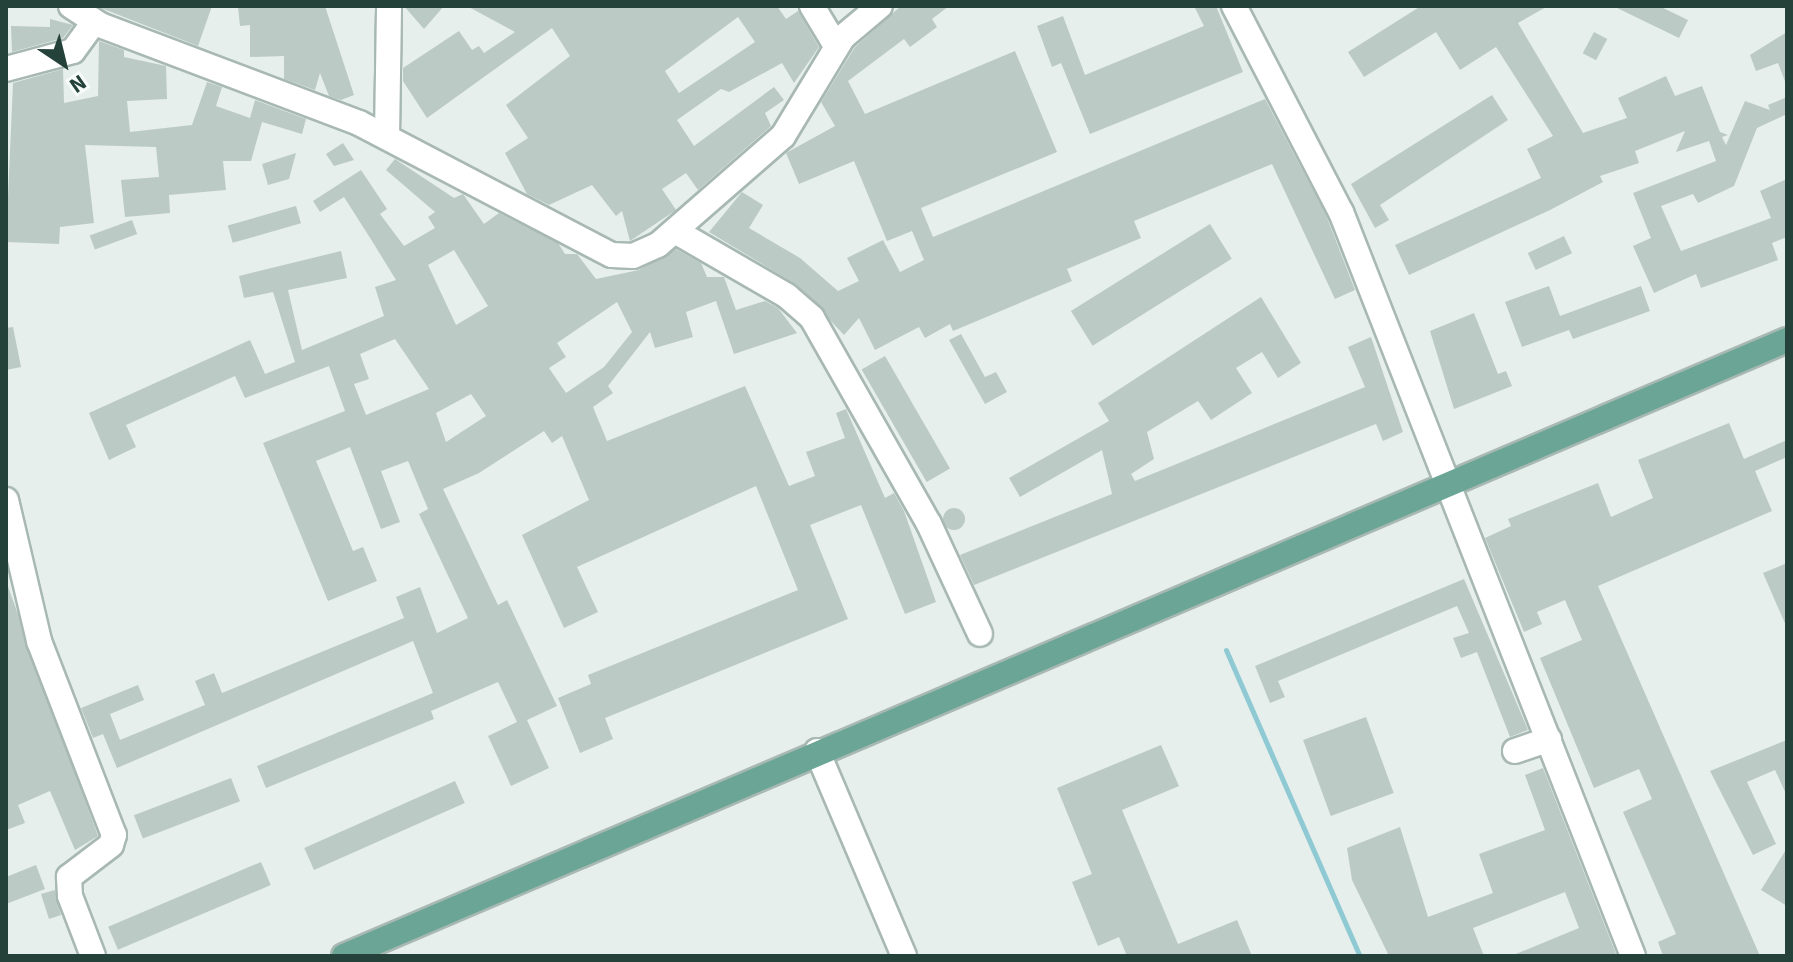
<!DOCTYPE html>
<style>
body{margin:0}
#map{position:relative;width:1793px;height:962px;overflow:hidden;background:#e6efeb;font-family:"Source Sans 3",sans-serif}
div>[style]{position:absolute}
.stream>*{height:5px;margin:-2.5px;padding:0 2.5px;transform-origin:2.5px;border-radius:2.5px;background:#8ec9d4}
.building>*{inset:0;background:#bbcac4;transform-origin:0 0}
.round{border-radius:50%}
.roads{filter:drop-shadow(2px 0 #a8b8b2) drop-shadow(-2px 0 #a8b8b2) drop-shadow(0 2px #a8b8b2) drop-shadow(0 -2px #a8b8b2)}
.minor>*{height:24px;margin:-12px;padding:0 12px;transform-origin:12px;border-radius:12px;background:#fff}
.major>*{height:24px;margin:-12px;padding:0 12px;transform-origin:12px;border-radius:12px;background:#6aa596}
span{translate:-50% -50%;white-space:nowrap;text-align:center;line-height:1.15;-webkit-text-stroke:7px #f7fbf9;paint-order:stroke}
.frame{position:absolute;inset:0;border:8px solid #24423a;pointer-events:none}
.north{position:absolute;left:24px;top:24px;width:80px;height:80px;-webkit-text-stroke:6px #f7fbf9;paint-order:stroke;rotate:145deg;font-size:22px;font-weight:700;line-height:32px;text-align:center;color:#24423a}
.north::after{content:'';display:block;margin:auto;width:28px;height:36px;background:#24423a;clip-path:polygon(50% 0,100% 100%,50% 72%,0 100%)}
</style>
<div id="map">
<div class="stream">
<div style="left:1226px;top:650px;width:334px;rotate:66.4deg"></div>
</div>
<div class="building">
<div style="clip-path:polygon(212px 6px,198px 46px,101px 8px,102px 6px)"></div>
<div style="clip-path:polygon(325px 6px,354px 95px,341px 100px,329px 96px,320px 73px,315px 90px,284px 79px,284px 56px,250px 57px,250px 25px,240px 26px,238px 7px)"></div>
<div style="clip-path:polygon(404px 6px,444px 6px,424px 29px)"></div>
<div style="clip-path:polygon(evenodd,467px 6px,777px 6px,786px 19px,798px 11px,819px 47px,794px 83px,782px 63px,729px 92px,721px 89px,677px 120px,694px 146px,774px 87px,784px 100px,765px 113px,771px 126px,698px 190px,686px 173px,662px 189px,676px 210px,630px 241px,622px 211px,616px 216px,592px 185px,549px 205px,527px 194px,505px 153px,528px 138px,506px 105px,570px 56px,552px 28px,427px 118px,403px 81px,403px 68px,459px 31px,472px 50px,479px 46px,484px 53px,515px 32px,467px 6px,738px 17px,755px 42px,679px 93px,665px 71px,738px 17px)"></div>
<div style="clip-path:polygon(901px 6px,949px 6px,932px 19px,937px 27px,910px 47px,904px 39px,848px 81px,865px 114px,1015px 51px,1057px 152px,921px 208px,933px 237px,1265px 99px,1326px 215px,1355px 290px,1335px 299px,1272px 164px,1134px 221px,1141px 238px,1067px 269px,1072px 281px,953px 331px,950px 324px,925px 338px,919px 327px,875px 350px,859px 318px,844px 335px,797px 285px,709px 232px,742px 192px,763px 205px,749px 228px,800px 258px,838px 291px,859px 281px,847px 258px,883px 240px,900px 272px,924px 260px,912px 231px,887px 241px,854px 161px,799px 184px,786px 153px,835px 126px,821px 102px,855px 47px)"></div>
<div style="clip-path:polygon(1194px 6px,1216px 6px,1243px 72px,1090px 134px,1061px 63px,1052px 67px,1037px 26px,1063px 16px,1085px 75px,1204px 26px)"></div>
<div style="clip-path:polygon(1421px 6px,1548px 6px,1518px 23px,1583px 133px,1627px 118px,1618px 98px,1666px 76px,1675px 96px,1702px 86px,1720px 132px,1728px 135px,1722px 137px,1726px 145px,1745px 101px,1770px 110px,1768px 105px,1787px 97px,1787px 114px,1757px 128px,1734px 186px,1698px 203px,1693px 194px,1661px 206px,1681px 251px,1771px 218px,1760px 191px,1787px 179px,1787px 237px,1772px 243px,1778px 260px,1701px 288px,1696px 274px,1654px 293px,1633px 246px,1651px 238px,1633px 193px,1716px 161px,1709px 141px,1676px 152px,1685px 131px,1635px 151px,1639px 163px,1600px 176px,1603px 182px,1550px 210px,1409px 275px,1395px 245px,1541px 178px,1527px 149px,1553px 136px,1496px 47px,1460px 70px,1436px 32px,1364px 77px,1348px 52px)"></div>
<div style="clip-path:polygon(1613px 6px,1659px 6px,1688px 20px,1679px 38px)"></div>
<div style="clip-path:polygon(50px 19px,73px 25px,63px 38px,12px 52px,11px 26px,50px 27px)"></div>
<div style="left:1594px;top:32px;width:15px;height:24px;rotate:28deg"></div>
<div style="clip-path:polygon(1787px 32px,1787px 84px,1786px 84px,1778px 63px,1756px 71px,1750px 55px)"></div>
<div style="clip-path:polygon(99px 41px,124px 50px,124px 57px,166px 66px,167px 99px,127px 101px,130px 132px,192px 125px,207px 82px,222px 87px,216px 106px,250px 118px,255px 100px,306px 119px,302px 134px,252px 119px,262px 122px,251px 161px,223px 161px,226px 190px,169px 195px,170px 213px,125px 217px,121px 180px,159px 177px,156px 147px,85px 145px,94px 223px,60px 227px,59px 244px,6px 242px,13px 83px,63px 69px,64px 103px,98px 96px)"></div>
<div style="clip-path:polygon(1492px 95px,1508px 120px,1380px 205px,1389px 220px,1375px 228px,1351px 184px)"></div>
<div style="clip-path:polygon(343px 143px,354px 160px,334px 166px,326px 154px)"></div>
<div style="clip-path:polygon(296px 153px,289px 179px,268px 185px,262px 164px)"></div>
<div style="clip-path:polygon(evenodd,395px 159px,454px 198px,463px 194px,484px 224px,499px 213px,558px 243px,565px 254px,577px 254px,596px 279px,639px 270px,676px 249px,701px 263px,707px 277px,724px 277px,736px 310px,765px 301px,778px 308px,797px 333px,734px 354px,716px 301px,686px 312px,693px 337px,655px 348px,650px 332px,608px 386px,613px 393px,593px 407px,607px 441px,745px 386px,789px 486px,815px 476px,806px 452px,845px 438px,836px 413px,846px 409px,885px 498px,894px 493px,904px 511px,936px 602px,905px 614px,861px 505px,810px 525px,848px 619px,605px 718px,613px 739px,580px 753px,558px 698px,591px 684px,588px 675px,798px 590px,756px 486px,577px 567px,598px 612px,564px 628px,522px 535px,589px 500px,562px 436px,552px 443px,544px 431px,479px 473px,443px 489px,498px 605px,507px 600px,557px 706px,527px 720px,549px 768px,511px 786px,488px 736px,517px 722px,498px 682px,431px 711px,434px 719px,266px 788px,257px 766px,433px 693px,413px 641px,117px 768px,103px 734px,93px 738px,81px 708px,138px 685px,144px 700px,110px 714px,120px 740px,205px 705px,195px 681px,214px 673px,222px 693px,404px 618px,396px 597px,420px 587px,437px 633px,468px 618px,419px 514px,428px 509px,408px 461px,381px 471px,400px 522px,381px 529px,350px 447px,316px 461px,353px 551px,363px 547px,377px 581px,328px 601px,263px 443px,345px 411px,329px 366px,245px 398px,235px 376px,126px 425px,136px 447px,109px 460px,89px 413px,250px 340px,265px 374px,295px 362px,273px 292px,244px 298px,239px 276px,341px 251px,347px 278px,288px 290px,302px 350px,384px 316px,375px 287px,396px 280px,372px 241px,344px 197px,320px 212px,313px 201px,361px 170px,387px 209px,380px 214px,404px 246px,435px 228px,428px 217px,435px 212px,386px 170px,395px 159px,454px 250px,488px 306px,456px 325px,428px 265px,454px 250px,395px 159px,617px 302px,632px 332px,604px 367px,566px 393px,549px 368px,566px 357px,557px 343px,617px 302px,395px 159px,395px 339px,429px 389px,366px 415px,354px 384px,369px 379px,360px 354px,395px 339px,395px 159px,471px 394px,486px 416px,446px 442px,436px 413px,471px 394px)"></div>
<div style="left:296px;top:206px;width:18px;height:71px;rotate:74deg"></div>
<div style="left:132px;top:220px;width:15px;height:45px;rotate:70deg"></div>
<div style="left:1210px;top:224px;width:41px;height:164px;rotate:58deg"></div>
<div style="left:1564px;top:236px;width:19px;height:40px;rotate:65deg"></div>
<div style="clip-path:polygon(1549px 286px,1560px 316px,1641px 286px,1650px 311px,1573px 339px,1569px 330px,1522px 347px,1505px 302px)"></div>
<div style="clip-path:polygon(1261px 297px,1301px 363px,1278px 378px,1262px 352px,1236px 368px,1252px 393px,1211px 420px,1198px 401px,1147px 432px,1154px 459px,1131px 474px,1135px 481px,1365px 387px,1348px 347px,1371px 337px,1403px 432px,1383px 441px,1376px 424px,974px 585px,960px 555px,1112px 494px,1102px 450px,1020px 497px,1009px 478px,1109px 421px,1098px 403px)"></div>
<div style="clip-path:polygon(1474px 313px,1498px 374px,1506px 371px,1512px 386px,1454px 409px,1430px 331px)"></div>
<div style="clip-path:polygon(13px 327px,21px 367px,6px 370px,6px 328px)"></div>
<div style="clip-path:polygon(961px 334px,985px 377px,996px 372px,1007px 392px,985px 404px,949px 340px)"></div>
<div style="left:885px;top:356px;width:130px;height:27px;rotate:60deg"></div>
<div style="clip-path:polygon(1729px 423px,1744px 459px,1787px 440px,1787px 457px,1755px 471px,1772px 511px,1598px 586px,1760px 956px,1663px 956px,1658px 942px,1676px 934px,1623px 812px,1652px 799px,1639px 769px,1594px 788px,1540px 658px,1582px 640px,1565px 600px,1537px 612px,1542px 624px,1524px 632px,1485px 538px,1511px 526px,1508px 519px,1598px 483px,1611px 517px,1653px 498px,1638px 460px)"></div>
<div class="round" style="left:943px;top:508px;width:22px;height:22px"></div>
<div style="clip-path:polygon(1787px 563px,1787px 628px,1763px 573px)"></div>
<div style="clip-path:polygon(1464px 579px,1528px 730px,1510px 737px,1477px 652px,1461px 658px,1453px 638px,1469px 633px,1457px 606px,1278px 681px,1285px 697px,1270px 703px,1255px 666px)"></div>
<div style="clip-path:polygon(6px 581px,98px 836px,75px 850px,50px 791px,18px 805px,25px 823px,6px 830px)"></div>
<div style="left:1366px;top:717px;width:81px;height:67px;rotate:70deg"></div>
<div style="clip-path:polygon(1787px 740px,1787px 796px,1775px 770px,1747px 782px,1776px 844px,1753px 855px,1710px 771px)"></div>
<div style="clip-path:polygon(1161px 745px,1179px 786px,1122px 810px,1178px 944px,1237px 920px,1252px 956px,1127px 956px,1119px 937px,1098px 946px,1072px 882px,1092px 874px,1057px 788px)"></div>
<div style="clip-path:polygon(1543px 768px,1616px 954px,1511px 956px,1579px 928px,1565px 892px,1473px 928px,1484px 956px,1389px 956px,1352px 880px,1347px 848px,1400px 827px,1428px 917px,1493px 893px,1479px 854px,1545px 830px,1525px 775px)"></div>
<div style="left:231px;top:778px;width:25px;height:104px;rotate:69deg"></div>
<div style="left:455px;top:781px;width:24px;height:165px;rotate:66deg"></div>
<div style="clip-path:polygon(1787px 848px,1787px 906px,1761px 890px)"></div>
<div style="left:261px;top:862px;width:25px;height:166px;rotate:67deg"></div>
<div style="clip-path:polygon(36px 865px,45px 889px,6px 904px,6px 877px)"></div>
<div style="clip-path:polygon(55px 890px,61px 915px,49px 919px,41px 894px)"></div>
</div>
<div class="roads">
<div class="minor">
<div style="left:71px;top:6px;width:35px;rotate:33deg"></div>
<div style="left:100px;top:25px;width:277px;rotate:20.7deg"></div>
<div style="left:359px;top:123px;width:285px;rotate:27.6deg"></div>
<div style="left:612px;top:255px;width:21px;rotate:3deg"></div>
<div style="left:633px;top:256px;width:27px;rotate:-24deg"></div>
<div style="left:658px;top:245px;width:166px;rotate:-41.1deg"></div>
<div style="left:783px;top:136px;width:116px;rotate:-58.8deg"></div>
<div style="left:843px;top:37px;width:48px;rotate:-40deg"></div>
<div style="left:812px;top:6px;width:39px;rotate:59deg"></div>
<div style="left:832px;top:39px;width:11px;rotate:-10deg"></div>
<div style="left:1234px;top:6px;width:232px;rotate:62.6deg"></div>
<div style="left:1341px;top:212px;width:799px;rotate:68.57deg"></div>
<div style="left:6px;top:69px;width:69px;rotate:-15deg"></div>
<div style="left:73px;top:51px;width:36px;rotate:-54deg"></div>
<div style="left:387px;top:136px;width:130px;rotate:-89.1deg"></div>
<div style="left:675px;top:231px;width:129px;rotate:30.1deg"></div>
<div style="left:787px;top:296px;width:33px;rotate:41deg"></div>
<div style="left:812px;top:318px;width:237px;rotate:60.4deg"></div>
<div style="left:929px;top:524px;width:121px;rotate:65.1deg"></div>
<div style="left:6px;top:500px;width:145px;rotate:76.8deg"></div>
<div style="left:39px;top:641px;width:208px;rotate:68.9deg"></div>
<div style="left:114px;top:835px;width:10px;rotate:107deg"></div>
<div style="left:111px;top:845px;width:53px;rotate:142.7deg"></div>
<div style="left:69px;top:877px;width:19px;rotate:87deg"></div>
<div style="left:70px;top:896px;width:64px;rotate:69deg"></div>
<div style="left:817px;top:751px;width:223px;rotate:67deg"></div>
<div style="left:1515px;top:751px;width:36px;rotate:-19deg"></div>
</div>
<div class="major">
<div style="left:344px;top:956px;width:1569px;rotate:-23.12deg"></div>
</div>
</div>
<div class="frame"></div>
<div class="north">N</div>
</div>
